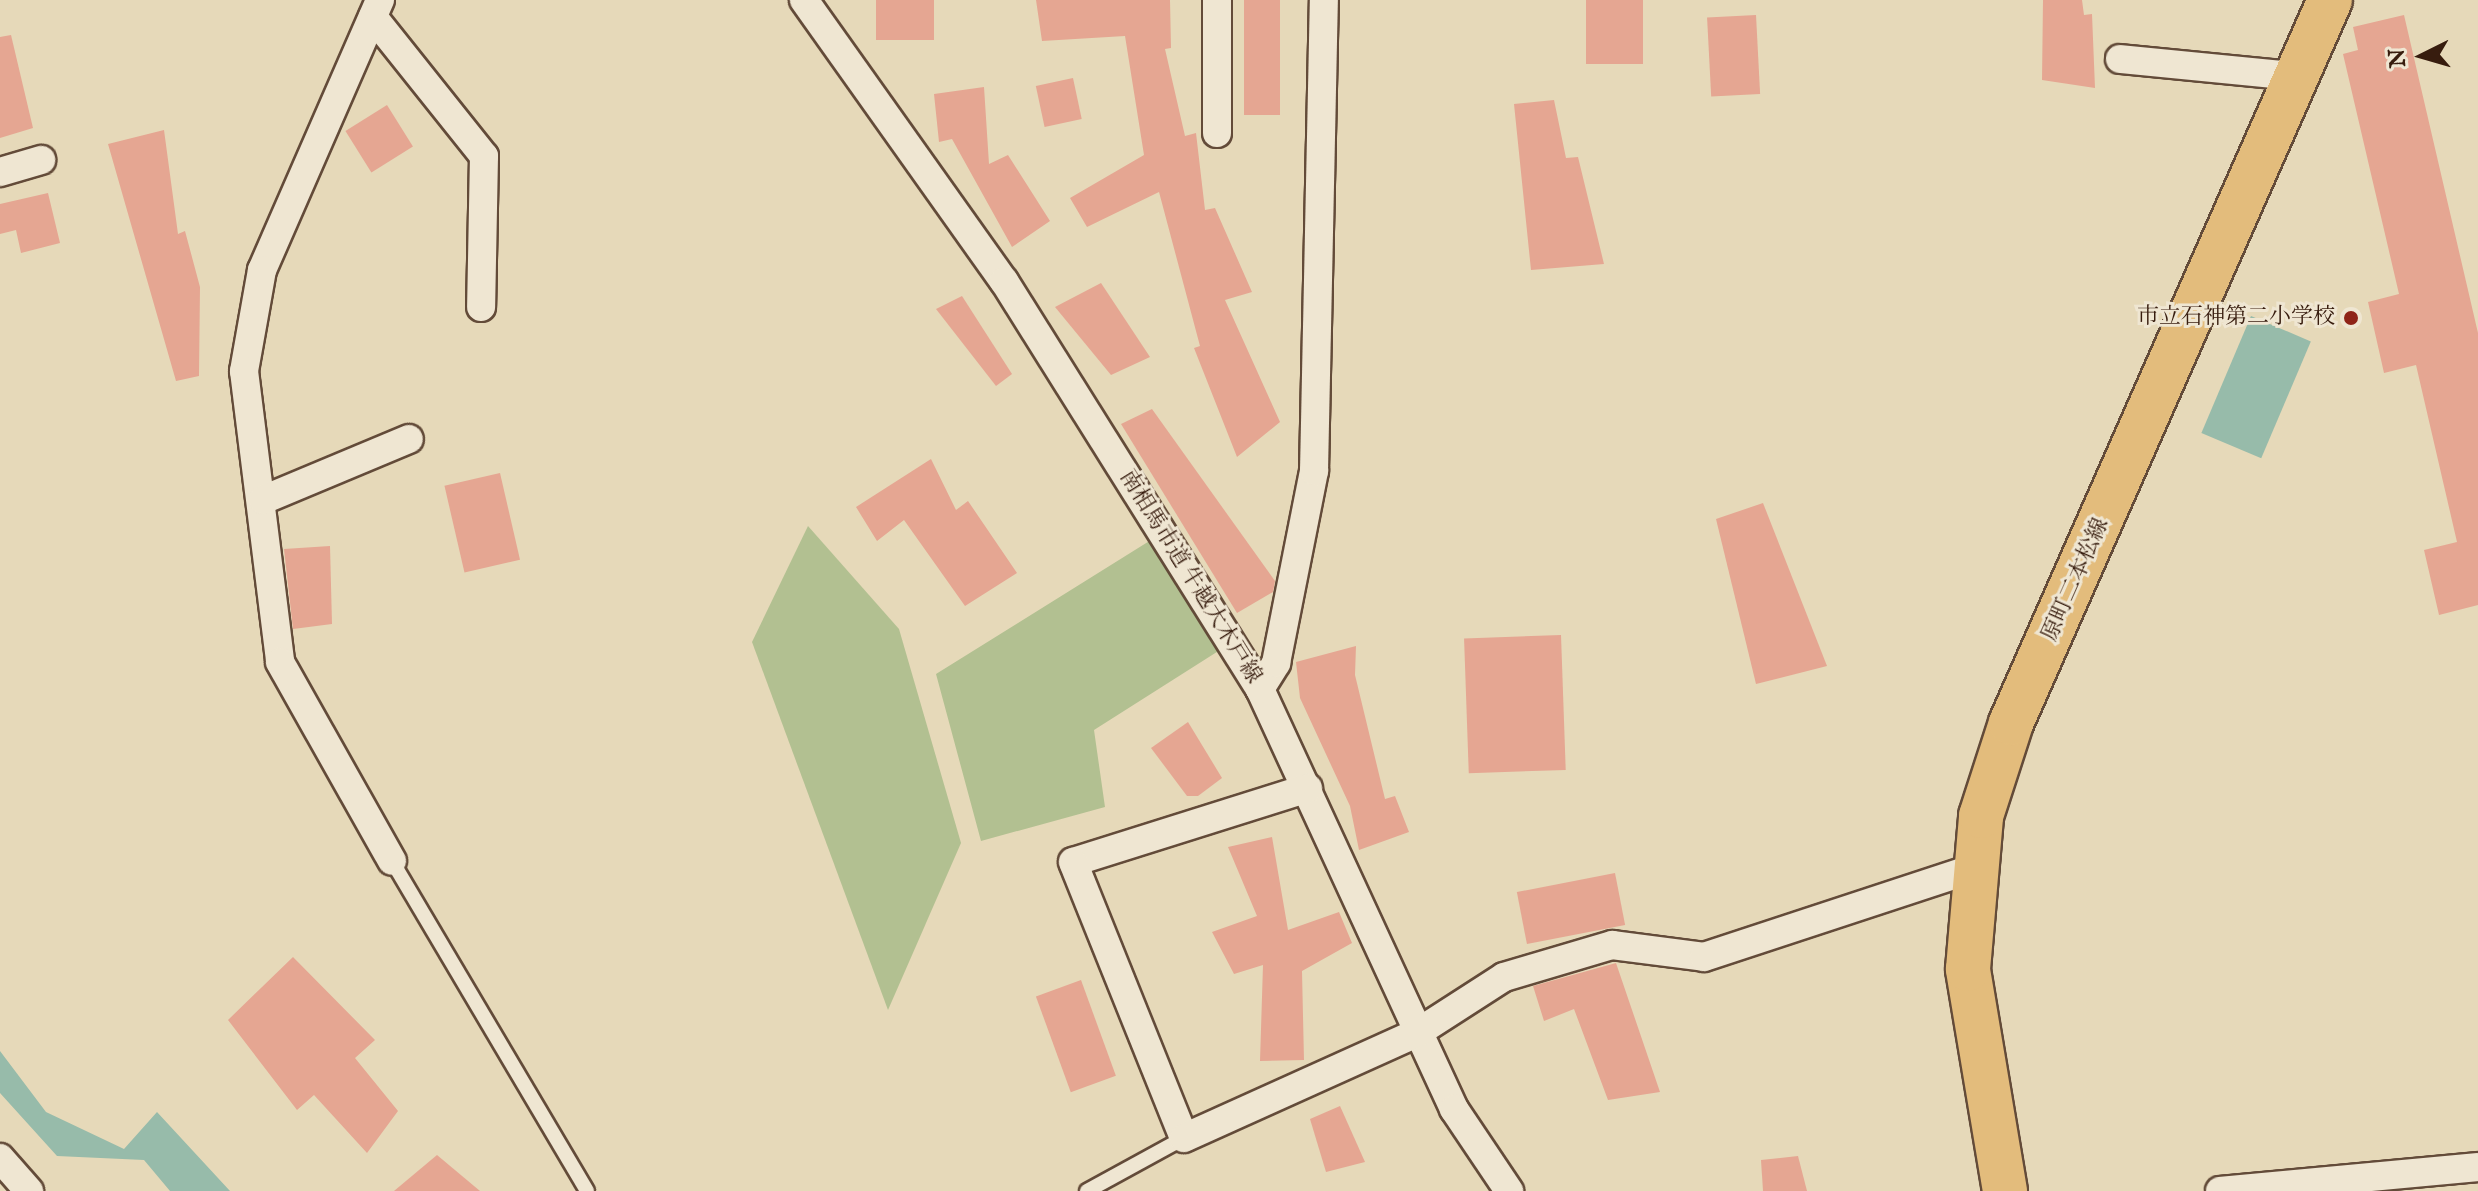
<!DOCTYPE html>
<meta charset="utf-8">
<style>
body{margin:0}
#map{position:relative;width:2478px;height:1191px;overflow:hidden;background:#e6d9b9;font-family:"IM FELL English","Noto Serif JP",serif}
div>[style]{position:absolute}
.green>*{inset:0;background:#b2c091}
.water>*{inset:0;background:#97bbaa;transform-origin:0 0}
.building>*{inset:0;background:#e5a692;transform-origin:0 0}
.roads{filter:drop-shadow(2px 0 #634b39) drop-shadow(-2px 0 #634b39) drop-shadow(0 2px #634b39) drop-shadow(0 -2px #634b39)}
.service>*{height:14px;margin:-7px;padding:0 7px;transform-origin:7px;border-radius:7px;background:#efe6d2}
.minor>*{height:28px;margin:-14px;padding:0 14px;transform-origin:14px;border-radius:14px;background:#efe6d2}
.primary>*{height:44px;margin:-22px;padding:0 22px;transform-origin:22px;border-radius:22px;background:#e3bc7c}
.dots>*{width:22px;height:22px;translate:-50% -50%;box-sizing:border-box;border:4px solid #efe6d2;border-radius:50%}
span{translate:-50% -50%;white-space:nowrap;text-align:center;line-height:1.15;-webkit-text-stroke:6px #efe6d2;paint-order:stroke}
.poi-label{font-size:22px;color:#371c0e}
.right{translate:-100% -50%;text-align:right}
.street-label{font-size:22px;color:#371c0e}
.north{position:absolute;left:2382px;top:16px;width:80px;height:80px;-webkit-text-stroke:6px #efe6d2;paint-order:stroke;rotate:265deg;font-size:22px;font-weight:700;line-height:32px;text-align:center;color:#371c0e}
.north::after{content:'';display:block;margin:auto;width:28px;height:36px;background:#371c0e;clip-path:polygon(50% 0,100% 100%,50% 72%,0 100%)}
</style>
<div id="map">
<div class="green">
<div style="clip-path:polygon(808px 526px,899px 629px,961px 843px,888px 1010px,752px 642px)"></div>
<div style="clip-path:polygon(1151px 540px,1220px 650px,1094px 730px,1105px 807px,981px 841px,936px 674px)"></div>
</div>
<div class="water">
<div style="left:2251px;top:316px;width:65px;height:127px;rotate:23deg"></div>
<div style="clip-path:polygon(0 1051px,46px 1112px,124px 1149px,157px 1112px,230px 1191px,170px 1191px,144px 1160px,57px 1156px,0 1093px)"></div>
</div>
<div class="building">
<div style="left:876px;top:0;width:58px;height:40px"></div>
<div style="clip-path:polygon(1036px 0,1170px 0,1171px 48px,1165px 49px,1185px 136px,1196px 133px,1205px 210px,1215px 208px,1252px 292px,1225px 300px,1280px 422px,1237px 457px,1194px 348px,1200px 346px,1159px 192px,1087px 227px,1070px 198px,1144px 155px,1125px 36px,1042px 41px)"></div>
<div style="left:1244px;top:0;width:36px;height:115px"></div>
<div style="left:1586px;top:0;width:57px;height:64px"></div>
<div style="clip-path:polygon(2043px 0,2082px 0,2084px 15px,2092px 14px,2095px 88px,2042px 80px)"></div>
<div style="left:1756px;top:15px;width:79px;height:49px;rotate:87deg"></div>
<div style="clip-path:polygon(2404px 15px,2478px 333px,2478px 605px,2439px 615px,2424px 550px,2457px 542px,2416px 365px,2384px 373px,2368px 302px,2399px 294px,2343px 54px,2358px 50px,2353px 27px)"></div>
<div style="clip-path:polygon(11px 35px,33px 128px,0 138px,0 37px)"></div>
<div style="left:1073px;top:78px;width:42px;height:38px;rotate:78deg"></div>
<div style="clip-path:polygon(984px 87px,989px 164px,1008px 155px,1050px 221px,1012px 247px,952px 139px,939px 142px,934px 94px)"></div>
<div style="clip-path:polygon(1554px 100px,1566px 158px,1578px 157px,1604px 264px,1531px 270px,1514px 104px)"></div>
<div style="left:387px;top:105px;width:49px;height:49px;rotate:58deg"></div>
<div style="clip-path:polygon(164px 130px,178px 234px,185px 231px,200px 287px,199px 376px,176px 381px,108px 144px)"></div>
<div style="clip-path:polygon(48px 193px,60px 243px,21px 253px,16px 230px,0 234px,0 204px)"></div>
<div style="clip-path:polygon(1101px 283px,1150px 357px,1111px 375px,1055px 307px)"></div>
<div style="clip-path:polygon(962px 296px,1012px 374px,996px 386px,936px 309px)"></div>
<div style="clip-path:polygon(1152px 409px,1275px 581px,1273px 592px,1237px 613px,1121px 424px)"></div>
<div style="clip-path:polygon(931px 459px,956px 510px,968px 501px,1017px 573px,965px 606px,904px 520px,877px 541px,856px 507px)"></div>
<div style="left:500px;top:473px;width:89px;height:57px;rotate:77deg"></div>
<div style="clip-path:polygon(1763px 503px,1827px 666px,1756px 684px,1716px 519px)"></div>
<div style="clip-path:polygon(330px 546px,332px 624px,293px 629px,284px 549px)"></div>
<div style="left:1561px;top:635px;width:135px;height:97px;rotate:88deg"></div>
<div style="clip-path:polygon(1356px 646px,1355px 675px,1385px 799px,1395px 796px,1409px 832px,1359px 850px,1350px 806px,1300px 698px,1296px 662px)"></div>
<div style="clip-path:polygon(1188px 722px,1222px 778px,1198px 796px,1187px 796px,1151px 748px)"></div>
<div style="clip-path:polygon(1272px 837px,1288px 930px,1339px 912px,1352px 943px,1302px 971px,1304px 1060px,1260px 1061px,1263px 965px,1234px 974px,1212px 932px,1257px 916px,1228px 847px)"></div>
<div style="left:1615px;top:873px;width:53px;height:100px;rotate:79deg"></div>
<div style="clip-path:polygon(293px 957px,375px 1040px,355px 1058px,398px 1111px,367px 1153px,314px 1095px,297px 1110px,228px 1020px)"></div>
<div style="clip-path:polygon(1616px 963px,1660px 1092px,1608px 1100px,1574px 1009px,1544px 1021px,1533px 986px)"></div>
<div style="left:1081px;top:980px;width:102px;height:48px;rotate:70deg"></div>
<div style="clip-path:polygon(1340px 1106px,1365px 1162px,1326px 1172px,1310px 1119px)"></div>
<div style="clip-path:polygon(437px 1155px,480px 1191px,394px 1191px)"></div>
<div style="clip-path:polygon(1798px 1156px,1807px 1191px,1763px 1191px,1761px 1160px)"></div>
</div>
<div class="roads">
<div class="service">
<div style="left:392px;top:861px;width:383px;rotate:59.4deg"></div>
<div style="left:1087px;top:1191px;width:111px;rotate:-28.7deg"></div>
</div>
<div class="minor">
<div style="left:380px;top:0;width:295px;rotate:113.6deg"></div>
<div style="left:262px;top:270px;width:103px;rotate:100.1deg"></div>
<div style="left:244px;top:371px;width:293px;rotate:82.9deg"></div>
<div style="left:280px;top:662px;width:228px;rotate:60.6deg"></div>
<div style="left:804px;top:0;width:345px;rotate:54.6deg"></div>
<div style="left:1004px;top:281px;width:482px;rotate:57.9deg"></div>
<div style="left:1260px;top:689px;width:463px;rotate:65.2deg"></div>
<div style="left:1454px;top:1109px;width:99px;rotate:56.1deg"></div>
<div style="left:373px;top:17px;width:178px;rotate:51.4deg"></div>
<div style="left:484px;top:156px;width:151px;rotate:91.1deg"></div>
<div style="left:2120px;top:59px;width:174px;rotate:5.6deg"></div>
<div style="left:1217px;top:133px;width:133px;rotate:-90deg"></div>
<div style="left:0;top:172px;width:43px;rotate:-16.3deg"></div>
<div style="left:263px;top:500px;width:158px;rotate:-22.7deg"></div>
<div style="left:1260px;top:689px;width:31px;rotate:-58deg"></div>
<div style="left:1276px;top:663px;width:196px;rotate:-78.8deg"></div>
<div style="left:1314px;top:471px;width:471px;rotate:-88.8deg"></div>
<div style="left:1308px;top:788px;width:246px;rotate:162.5deg"></div>
<div style="left:1073px;top:862px;width:297px;rotate:68.1deg"></div>
<div style="left:1184px;top:1138px;width:256px;rotate:-24.3deg"></div>
<div style="left:1417px;top:1033px;width:103px;rotate:-32.8deg"></div>
<div style="left:1504px;top:977px;width:113px;rotate:-16.5deg"></div>
<div style="left:1612px;top:945px;width:93px;rotate:7.4deg"></div>
<div style="left:1704px;top:957px;width:281px;rotate:-18.2deg"></div>
<div style="left:0;top:1158px;width:44px;rotate:48.7deg"></div>
<div style="left:2220px;top:1191px;width:259px;rotate:-5.3deg"></div>
</div>
<div class="primary">
<div style="left:2005px;top:1191px;width:225px;rotate:-99.5deg"></div>
<div style="left:1968px;top:969px;width:154px;rotate:-85.1deg"></div>
<div style="left:1981px;top:816px;width:98px;rotate:-72.1deg"></div>
<div style="left:2011px;top:723px;width:790px;rotate:-66.19deg"></div>
</div>
</div>
<div class="dots">
<div style="left:2351px;top:318px;background:#8f2418"></div>
</div>
<div class="poi-label">
<span class="right" style="left:2335px;top:318px">市立石神第二小学校</span>
</div>
<div class="street-label">
<span style="left:1190px;top:577px;rotate:58deg">南相馬市道 牛越大木戸線</span>
<span style="left:2076px;top:580px;rotate:-66deg">原町二本松線</span>
</div>
<div class="north">N</div>
</div>
